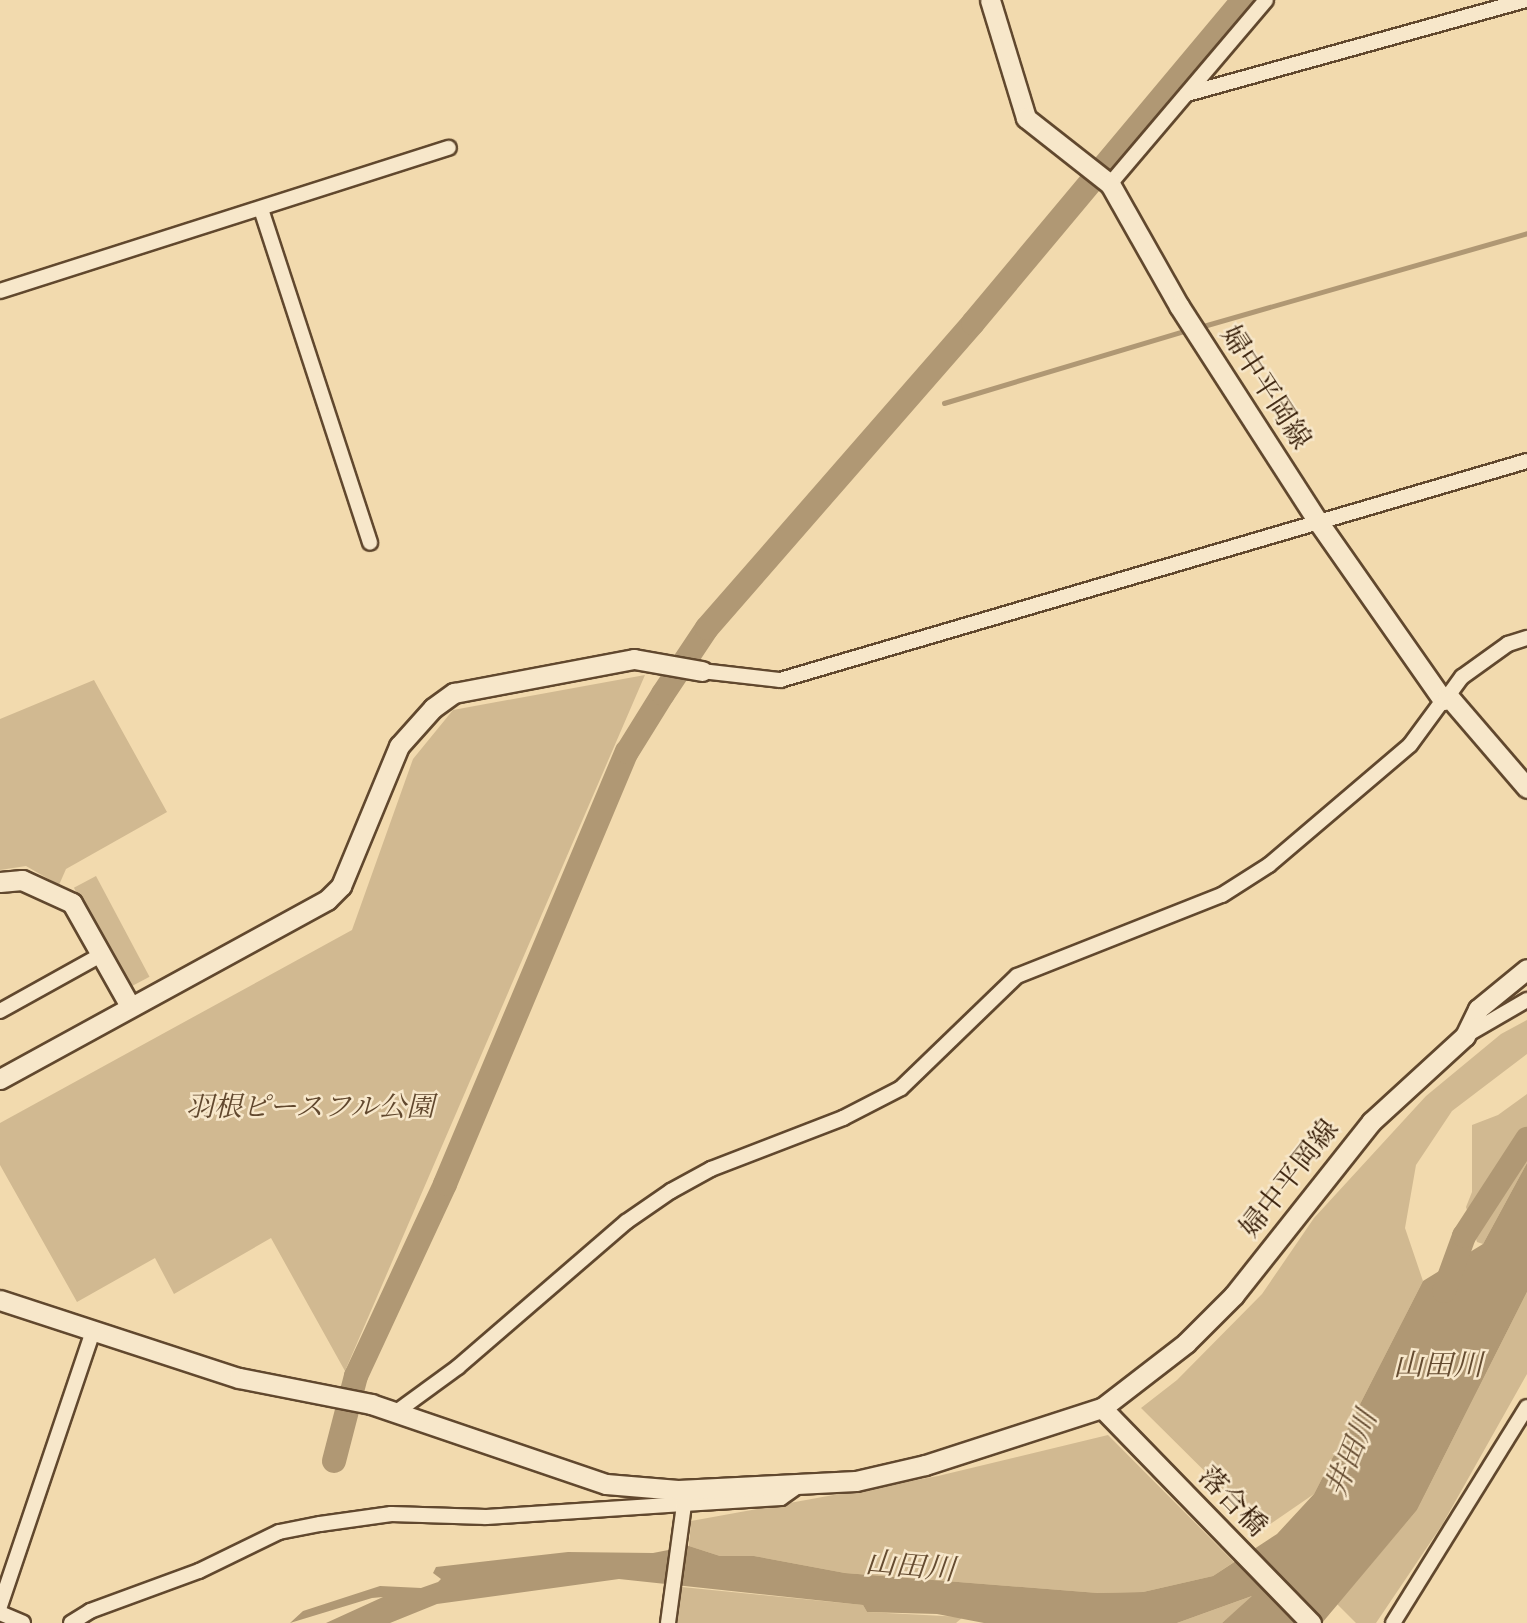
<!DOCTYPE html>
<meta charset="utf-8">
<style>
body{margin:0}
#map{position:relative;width:1527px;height:1623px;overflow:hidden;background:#f2daae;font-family:"Libre Bodoni","Noto Serif JP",serif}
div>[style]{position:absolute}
.green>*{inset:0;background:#d1b991;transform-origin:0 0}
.water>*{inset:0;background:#b09874}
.stream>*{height:4.5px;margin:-2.25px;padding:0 2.25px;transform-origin:2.25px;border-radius:2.25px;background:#b09874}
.river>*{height:24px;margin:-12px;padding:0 12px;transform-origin:12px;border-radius:12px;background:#b09874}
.roads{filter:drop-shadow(2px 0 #61482e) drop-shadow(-2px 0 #61482e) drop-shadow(0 2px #61482e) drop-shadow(0 -2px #61482e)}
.street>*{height:14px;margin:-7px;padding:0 7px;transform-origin:7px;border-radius:7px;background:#f7e7ca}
.secondary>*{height:19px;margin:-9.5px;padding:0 9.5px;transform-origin:9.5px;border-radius:9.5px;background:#f7e7ca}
span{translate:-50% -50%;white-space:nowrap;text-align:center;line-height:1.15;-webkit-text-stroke:5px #f7e7ca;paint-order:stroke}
.street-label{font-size:28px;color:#311803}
.park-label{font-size:28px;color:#61482e;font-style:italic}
.water-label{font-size:30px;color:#644b30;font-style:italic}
</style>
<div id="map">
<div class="green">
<div style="clip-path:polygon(645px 675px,345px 1371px,271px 1238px,174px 1294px,155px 1258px,77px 1302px,0 1165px,0 1123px,352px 930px,413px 759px,453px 710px)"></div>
<div style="clip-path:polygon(94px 680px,167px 812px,66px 869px,59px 885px,26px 866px,0 870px,0 719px)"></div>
<div style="left:96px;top:876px;width:114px;height:25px;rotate:62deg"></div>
<div style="clip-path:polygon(1527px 1020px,1527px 1054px,1452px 1111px,1416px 1165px,1405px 1228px,1423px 1281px,1314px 1494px,1263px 1529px,1141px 1408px,1177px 1380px,1262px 1294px,1314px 1218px,1426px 1096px,1501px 1034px)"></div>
<div style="clip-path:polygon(1527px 1094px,1527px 1163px,1483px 1244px,1477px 1242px,1466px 1207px,1472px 1192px,1472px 1125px,1498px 1115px)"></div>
<div style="clip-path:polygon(1527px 1292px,1527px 1374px,1442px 1525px,1376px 1623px,1356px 1623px,1337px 1604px,1417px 1510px)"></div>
<div style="clip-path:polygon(1108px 1435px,1234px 1562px,1213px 1576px,1143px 1592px,1098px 1593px,845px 1573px,754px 1556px,720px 1556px,689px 1546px,691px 1521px,938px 1476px)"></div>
<div style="clip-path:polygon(682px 1587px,863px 1605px,867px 1612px,963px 1617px,956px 1623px,677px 1623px)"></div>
<div style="clip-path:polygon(1255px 1595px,1222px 1623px,1177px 1623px)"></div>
</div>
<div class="water">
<div style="clip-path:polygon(1527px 1163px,1527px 1292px,1417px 1510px,1322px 1623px,1222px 1623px,1252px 1596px,1177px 1623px,984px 1623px,937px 1614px,867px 1612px,863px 1605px,853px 1604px,619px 1579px,437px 1604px,390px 1623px,326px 1623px,383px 1597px,372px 1598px,290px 1623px,303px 1611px,380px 1586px,421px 1588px,438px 1582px,441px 1579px,433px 1573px,436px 1567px,568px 1552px,653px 1553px,689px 1546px,720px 1556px,754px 1556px,845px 1573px,1098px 1593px,1143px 1592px,1213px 1576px,1277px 1534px,1314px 1494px,1423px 1281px,1483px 1244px)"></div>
</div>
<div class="stream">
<div style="left:1200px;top:327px;width:340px;rotate:-16deg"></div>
<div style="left:944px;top:403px;width:255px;rotate:-16.7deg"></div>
</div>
<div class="river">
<div style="left:1444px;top:1291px;width:59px;rotate:-70deg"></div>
<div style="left:1464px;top:1236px;width:116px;rotate:-57deg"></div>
<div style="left:334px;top:1461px;width:88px;rotate:-75.5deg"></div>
<div style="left:356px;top:1376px;width:212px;rotate:-65.1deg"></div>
<div style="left:445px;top:1184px;width:469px;rotate:-67.2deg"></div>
<div style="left:627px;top:752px;width:68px;rotate:-58.2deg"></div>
<div style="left:663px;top:694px;width:79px;rotate:-56.3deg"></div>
<div style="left:707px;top:628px;width:405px;rotate:-48.9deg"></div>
<div style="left:973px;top:323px;width:421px;rotate:-50.1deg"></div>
</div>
<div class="roads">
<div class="street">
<div style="left:1187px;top:94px;width:353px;rotate:-15.5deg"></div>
<div style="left:1110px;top:184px;width:241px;rotate:-49.7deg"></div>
<div style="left:261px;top:209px;width:351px;rotate:71.9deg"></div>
<div style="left:0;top:291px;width:471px;rotate:-17.7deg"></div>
<div style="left:702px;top:671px;width:79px;rotate:6.6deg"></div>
<div style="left:780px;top:680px;width:778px;rotate:-16.34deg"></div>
<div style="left:1448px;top:696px;width:24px;rotate:-54deg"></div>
<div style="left:1462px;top:677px;width:57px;rotate:-35.7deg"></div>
<div style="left:1508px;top:644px;width:20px;rotate:-18deg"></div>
<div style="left:0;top:1011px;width:115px;rotate:-29deg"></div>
<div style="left:1465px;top:1036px;width:72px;rotate:-30.1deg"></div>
<div style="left:395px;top:1413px;width:78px;rotate:-36.1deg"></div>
<div style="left:458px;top:1367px;width:222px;rotate:-40.8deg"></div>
<div style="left:626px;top:1222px;width:55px;rotate:-34.6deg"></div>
<div style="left:671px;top:1191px;width:46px;rotate:-28.8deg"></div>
<div style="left:711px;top:1169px;width:142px;rotate:-21.1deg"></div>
<div style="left:843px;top:1118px;width:65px;rotate:-27.3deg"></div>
<div style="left:901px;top:1088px;width:161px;rotate:-44deg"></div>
<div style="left:1017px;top:976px;width:220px;rotate:-21.6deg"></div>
<div style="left:1222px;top:895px;width:56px;rotate:-32.6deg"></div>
<div style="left:1269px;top:865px;width:185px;rotate:-40.4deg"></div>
<div style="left:1410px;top:745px;width:56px;rotate:-53.7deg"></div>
<div style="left:0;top:1606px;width:290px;rotate:-71.3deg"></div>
<div style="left:0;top:1613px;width:25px;rotate:23deg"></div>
<div style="left:71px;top:1623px;width:22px;rotate:-32deg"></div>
<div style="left:90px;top:1611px;width:116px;rotate:-20.2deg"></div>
<div style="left:199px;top:1571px;width:89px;rotate:-26deg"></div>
<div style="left:279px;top:1532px;width:42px;rotate:-11deg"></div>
<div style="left:320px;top:1524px;width:72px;rotate:-8deg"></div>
<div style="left:391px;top:1514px;width:95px;rotate:1.8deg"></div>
<div style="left:486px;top:1517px;width:198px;rotate:-3.8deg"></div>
<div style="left:668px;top:1623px;width:120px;rotate:-82.3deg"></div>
<div style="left:684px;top:1504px;width:97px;rotate:-3.5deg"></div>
<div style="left:781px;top:1498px;width:19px;rotate:-35deg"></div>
<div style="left:1393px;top:1623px;width:254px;rotate:-58.2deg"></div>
</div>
<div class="secondary">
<div style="left:990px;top:0;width:123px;rotate:73deg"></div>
<div style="left:1026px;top:118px;width:107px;rotate:38.2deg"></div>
<div style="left:1110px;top:184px;width:140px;rotate:60.5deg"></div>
<div style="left:1179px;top:306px;width:258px;rotate:57.2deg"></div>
<div style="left:1319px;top:523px;width:216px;rotate:55deg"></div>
<div style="left:1443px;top:700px;width:6px;rotate:-39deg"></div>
<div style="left:1448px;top:696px;width:121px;rotate:49.3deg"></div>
<div style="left:0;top:882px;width:22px;rotate:-5deg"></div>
<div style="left:22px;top:880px;width:55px;rotate:24.7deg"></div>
<div style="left:72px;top:903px;width:118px;rotate:60.6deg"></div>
<div style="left:0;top:1079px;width:373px;rotate:-28.7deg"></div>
<div style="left:327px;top:900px;width:20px;rotate:-45deg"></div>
<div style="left:341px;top:886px;width:152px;rotate:-67.5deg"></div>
<div style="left:399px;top:746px;width:51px;rotate:-48.2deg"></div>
<div style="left:433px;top:708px;width:26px;rotate:-36deg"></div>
<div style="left:454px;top:693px;width:183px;rotate:-10.7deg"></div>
<div style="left:634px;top:659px;width:69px;rotate:10deg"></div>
<div style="left:0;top:1300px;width:251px;rotate:18.1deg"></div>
<div style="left:239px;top:1378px;width:135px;rotate:11.1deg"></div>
<div style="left:371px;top:1404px;width:248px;rotate:18.8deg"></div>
<div style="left:606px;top:1484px;width:72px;rotate:4.8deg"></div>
<div style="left:678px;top:1490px;width:178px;rotate:-2.9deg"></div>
<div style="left:856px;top:1481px;width:71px;rotate:-13.1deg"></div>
<div style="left:925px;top:1465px;width:186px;rotate:-17.9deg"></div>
<div style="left:1102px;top:1408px;width:106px;rotate:-37.7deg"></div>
<div style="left:1186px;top:1343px;width:68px;rotate:-45deg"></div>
<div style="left:1234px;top:1295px;width:221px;rotate:-51.6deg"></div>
<div style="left:1371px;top:1122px;width:127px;rotate:-42.5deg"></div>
<div style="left:1465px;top:1036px;width:30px;rotate:-64deg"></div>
<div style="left:1478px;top:1009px;width:63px;rotate:-39.2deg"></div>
<div style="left:1102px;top:1408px;width:300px;rotate:45.8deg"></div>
</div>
</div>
<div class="street-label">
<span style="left:1265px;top:388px;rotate:57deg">婦中平岡線</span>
<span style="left:1290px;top:1179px;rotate:-52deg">婦中平岡線</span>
<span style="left:1232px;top:1502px;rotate:46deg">落合橋</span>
</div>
<div class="park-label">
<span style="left:310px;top:1108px">羽根ピースフル公園</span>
</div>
<div class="water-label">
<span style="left:1438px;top:1366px">山田川</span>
<span style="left:1352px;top:1454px;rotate:-68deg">井田川</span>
<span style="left:910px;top:1567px;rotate:5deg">山田川</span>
</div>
</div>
